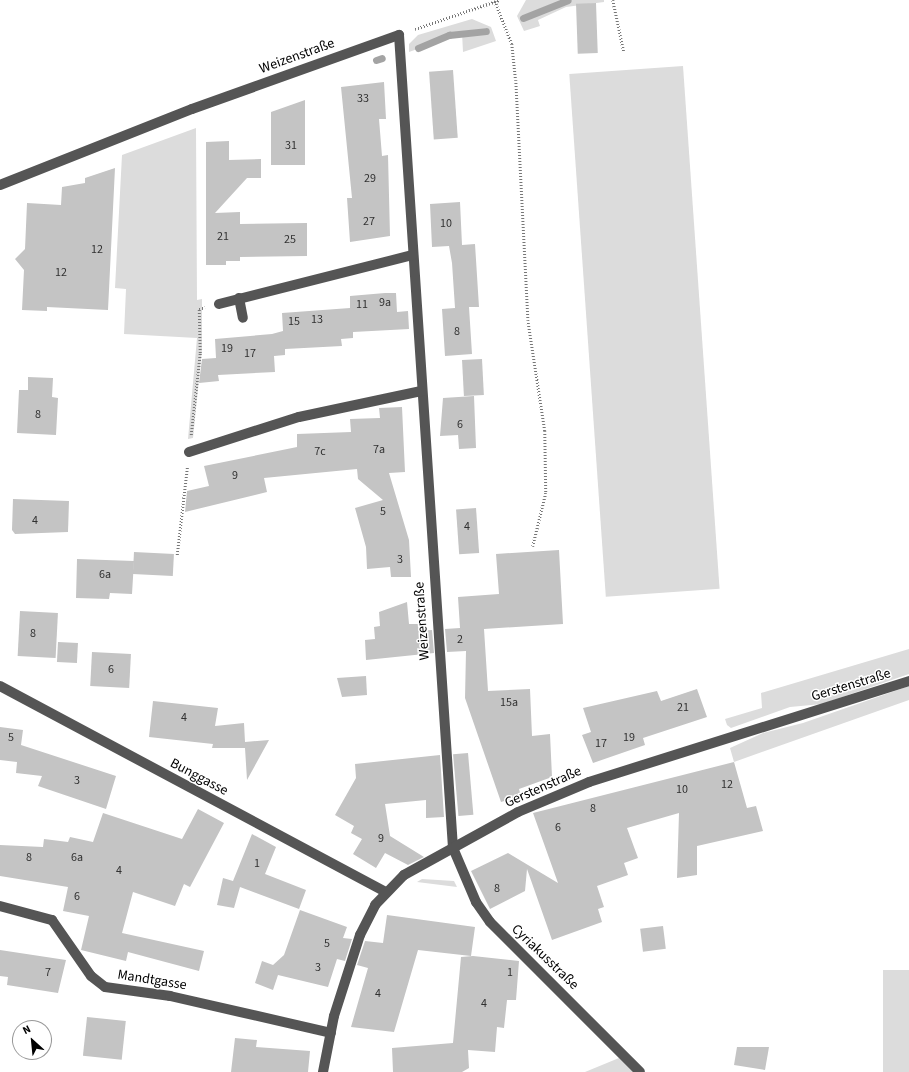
<!DOCTYPE html>
<meta charset="utf-8">
<style>
body{margin:0}
#map{position:relative;width:909px;height:1072px;overflow:hidden;background:#fff;font-family:"Source Sans 3",sans-serif}
div>[style]{position:absolute}
.green>*{inset:0;background:#dcdcdc;transform-origin:0 0}
.stream>*{height:7px;margin:-3.5px;padding:0 3.5px;transform-origin:3.5px;border-radius:3.5px;background:#a3a3a3}
.building>*{inset:0;background:#c4c4c4;transform-origin:0 0}
.path>*{height:2.5px;margin-top:-1.25px;transform-origin:0;background:repeating-linear-gradient(90deg,#777 0 1px,transparent 0 3px)}
.minor>*{height:10px;margin:-5px;padding:0 5px;transform-origin:5px;border-radius:5px;background:#555}
span{translate:-50% -50%;white-space:nowrap;text-align:center;line-height:1.15;-webkit-text-stroke:3px #fff;paint-order:stroke}
.number-label{font-size:12px;color:#313131}
.number-label span{-webkit-text-stroke-width:0}
.street-label{font-size:14px;color:#000}
.north{position:absolute;left:12px;top:1020px;width:40px;height:40px;box-sizing:border-box;background:#fff;border:1px solid #999;border-radius:50%;rotate:333deg;font-size:11px;font-weight:700;line-height:16px;text-align:center;color:#000}
.north::after{content:'';display:block;margin:auto;width:14px;height:18px;background:#000;clip-path:polygon(50% 0,100% 100%,50% 72%,0 100%)}
</style>
<div id="map">
<div class="green">
<div style="clip-path:polygon(526px 0,604px 0,604px 2px,566px 7px,538px 20px,540px 26px,524px 31px,517px 16px)"></div>
<div style="clip-path:polygon(472px 19px,491px 27px,496px 41px,463px 52px,462px 33px,409px 52px,409px 44px,418px 35px)"></div>
<div style="left:683px;top:66px;width:524px;height:114px;rotate:86deg"></div>
<div style="clip-path:polygon(196px 128px,197px 300px,202px 299px,202px 350px,193px 438px,188px 439px,197px 338px,124px 334px,126px 289px,115px 288px,122px 155px)"></div>
<div style="clip-path:polygon(909px 649px,909px 674px,822px 704px,790px 707px,731px 728px,727px 725px,725px 719px,762px 708px,761px 693px)"></div>
<div style="clip-path:polygon(909px 686px,909px 700px,734px 762px,730px 748px,763px 733px,803px 723px)"></div>
<div style="clip-path:polygon(422px 879px,454px 881px,457px 887px,417px 882px)"></div>
<div style="left:909px;top:970px;width:102px;height:26px;rotate:90deg"></div>
<div style="clip-path:polygon(619px 1058px,634px 1072px,585px 1072px)"></div>
</div>
<div class="stream">
<div style="left:523px;top:18px;width:48px;rotate:-21.8deg"></div>
<div style="left:418px;top:48px;width:34px;rotate:-23deg"></div>
<div style="left:449px;top:35px;width:37px;rotate:-6deg"></div>
<div style="left:376px;top:60px;width:6px;rotate:-18deg"></div>
</div>
<div class="building">
<div style="left:596px;top:3px;width:50px;height:20px;rotate:88deg"></div>
<div style="left:453px;top:70px;width:68px;height:24px;rotate:86deg"></div>
<div style="clip-path:polygon(384px 82px,386px 119px,379px 119px,382px 156px,388px 155px,390px 236px,350px 242px,347px 198px,352px 198px,341px 87px)"></div>
<div style="clip-path:polygon(305px 100px,305px 165px,271px 165px,271px 112px)"></div>
<div style="clip-path:polygon(229px 141px,229px 160px,261px 159px,261px 178px,247px 178px,215px 213px,240px 212px,240px 224px,307px 223px,307px 256px,240px 257px,240px 261px,226px 261px,226px 265px,206px 265px,206px 142px)"></div>
<div style="clip-path:polygon(115px 168px,108px 310px,47px 307px,47px 311px,22px 310px,24px 270px,15px 259px,25px 249px,27px 203px,61px 205px,62px 187px,85px 183px,85px 178px)"></div>
<div style="clip-path:polygon(460px 202px,462px 245px,475px 244px,479px 307px,469px 307px,472px 354px,445px 356px,442px 309px,455px 308px,452px 263px,449px 246px,432px 247px,430px 204px)"></div>
<div style="clip-path:polygon(385px 293px,396px 293px,397px 312px,408px 311px,409px 329px,353px 332px,353px 338px,341px 339px,342px 346px,285px 349px,285px 355px,274px 356px,275px 372px,218px 375px,219px 381px,199px 383px,202px 359px,216px 358px,215px 339px,272px 334px,283px 331px,282px 313px,350px 308px,350px 296px)"></div>
<div style="left:482px;top:359px;width:36px;height:20px;rotate:87deg"></div>
<div style="clip-path:polygon(28px 377px,53px 378px,52px 397px,58px 398px,56px 435px,17px 433px,19px 390px,28px 390px)"></div>
<div style="clip-path:polygon(474px 396px,476px 448px,459px 449px,458px 435px,440px 436px,443px 398px)"></div>
<div style="clip-path:polygon(402px 407px,405px 472px,389px 473px,409px 540px,411px 577px,391px 577px,390px 567px,367px 569px,366px 547px,355px 508px,383px 500px,358px 479px,357px 469px,264px 478px,267px 492px,185px 512px,187px 491px,209px 486px,204px 466px,297px 447px,297px 434px,351px 432px,350px 419px,380px 418px,379px 408px)"></div>
<div style="clip-path:polygon(13px 499px,69px 501px,68px 532px,15px 534px,12px 530px)"></div>
<div style="left:476px;top:508px;width:45px;height:20px;rotate:86deg"></div>
<div style="clip-path:polygon(559px 550px,563px 624px,484px 629px,488px 691px,530px 689px,532px 736px,550px 734px,552px 777px,519px 789px,521px 796px,501px 802px,465px 698px,466px 651px,447px 652px,445px 629px,460px 628px,458px 597px,499px 594px,496px 554px)"></div>
<div style="left:134px;top:552px;width:40px;height:22px;rotate:3deg"></div>
<div style="clip-path:polygon(77px 559px,134px 561px,132px 594px,110px 593px,109px 599px,76px 598px)"></div>
<div style="clip-path:polygon(407px 602px,409px 624px,418px 624px,419px 631px,432px 630px,434px 653px,366px 660px,365px 640px,375px 639px,374px 627px,380px 626px,379px 612px)"></div>
<div style="left:20px;top:611px;width:38px;height:45px;rotate:3deg"></div>
<div style="left:58px;top:642px;width:20px;height:20px;rotate:3deg"></div>
<div style="left:92px;top:652px;width:39px;height:34px;rotate:3deg"></div>
<div style="clip-path:polygon(366px 676px,367px 695px,342px 697px,337px 678px)"></div>
<div style="clip-path:polygon(697px 689px,707px 717px,643px 738px,645px 745px,593px 763px,582px 735px,591px 732px,583px 708px,657px 691px,661px 701px)"></div>
<div style="clip-path:polygon(153px 701px,218px 708px,215px 726px,244px 723px,245px 742px,269px 740px,247px 780px,245px 748px,212px 748px,213px 744px,149px 737px)"></div>
<div style="clip-path:polygon(0 727px,23px 730px,21px 745px,116px 776px,106px 809px,38px 786px,42px 776px,16px 773px,17px 762px,0 760px)"></div>
<div style="left:468px;top:753px;width:62px;height:15px;rotate:85deg"></div>
<div style="clip-path:polygon(440px 755px,444px 817px,426px 818px,426px 800px,385px 804px,390px 836px,424px 857px,408px 865px,385px 853px,376px 868px,353px 854px,362px 839px,351px 833px,354px 826px,335px 815px,356px 778px,355px 764px)"></div>
<div style="clip-path:polygon(734px 762px,747px 808px,756px 806px,763px 831px,697px 846px,697px 875px,677px 878px,679px 813px,627px 828px,638px 858px,624px 863px,628px 875px,597px 886px,604px 907px,598px 909px,602px 922px,552px 940px,527px 869px,525px 891px,490px 909px,471px 871px,508px 853px,558px 883px,533px 813px)"></div>
<div style="clip-path:polygon(198px 809px,224px 823px,190px 887px,184px 884px,175px 906px,133px 892px,122px 933px,204px 951px,199px 971px,128px 952px,126px 961px,81px 950px,89px 916px,63px 911px,68px 887px,0 876px,0 845px,43px 847px,44px 839px,68px 842px,70px 837px,93px 842px,103px 813px,182px 839px)"></div>
<div style="clip-path:polygon(252px 834px,276px 847px,265px 874px,306px 890px,299px 909px,240px 887px,234px 908px,217px 905px,223px 878px,233px 881px)"></div>
<div style="clip-path:polygon(300px 910px,347px 927px,343px 938px,352px 939px,345px 961px,337px 959px,328px 987px,278px 975px,273px 990px,255px 983px,262px 961px,273px 965px,284px 955px)"></div>
<div style="clip-path:polygon(387px 915px,475px 927px,471px 956px,418px 950px,394px 1032px,351px 1027px,368px 968px,357px 965px,365px 941px,383px 943px)"></div>
<div style="left:663px;top:926px;width:23px;height:23px;rotate:83deg"></div>
<div style="clip-path:polygon(0 950px,66px 960px,58px 993px,7px 985px,8px 977px,0 976px)"></div>
<div style="clip-path:polygon(473px 956px,519px 961px,516px 1000px,507px 1000px,504px 1028px,497px 1027px,495px 1052px,468px 1050px,469px 1068px,462px 1072px,393px 1072px,392px 1048px,453px 1043px,461px 957px)"></div>
<div style="left:87px;top:1017px;width:39px;height:39px;rotate:6deg"></div>
<div style="clip-path:polygon(235px 1038px,257px 1040px,256px 1047px,310px 1051px,308px 1072px,231px 1072px)"></div>
<div style="clip-path:polygon(737px 1047px,769px 1047px,765px 1070px,734px 1065px)"></div>
</div>
<div class="path">
<div style="left:613px;top:0;width:53px;rotate:78.1deg"></div>
<div style="left:495px;top:1px;width:46px;rotate:68.4deg"></div>
<div style="left:512px;top:44px;width:36px;rotate:84deg"></div>
<div style="left:516px;top:80px;width:240px;rotate:87.1deg"></div>
<div style="left:528px;top:320px;width:112px;rotate:81.3deg"></div>
<div style="left:545px;top:431px;width:62px;rotate:89.1deg"></div>
<div style="left:546px;top:493px;width:55px;rotate:103.8deg"></div>
<div style="left:415px;top:29px;width:89px;rotate:-19deg"></div>
<div style="left:191px;top:435px;width:82px;rotate:-83.7deg"></div>
<div style="left:200px;top:353px;width:44px;rotate:-91.3deg"></div>
<div style="left:199px;top:309px;width:6px;rotate:-18deg"></div>
<div style="left:177px;top:555px;width:88px;rotate:-83.4deg"></div>
</div>
<div class="minor">
<div style="left:0;top:185px;width:206px;rotate:-21.6deg"></div>
<div style="left:192px;top:109px;width:220px;rotate:-19.7deg"></div>
<div style="left:399px;top:35px;width:815px;rotate:86.2deg"></div>
<div style="left:453px;top:848px;width:59px;rotate:66.9deg"></div>
<div style="left:476px;top:902px;width:24px;rotate:55deg"></div>
<div style="left:490px;top:922px;width:212px;rotate:45deg"></div>
<div style="left:239px;top:298px;width:20px;rotate:79deg"></div>
<div style="left:219px;top:304px;width:200px;rotate:-14.2deg"></div>
<div style="left:189px;top:452px;width:115px;rotate:-17.7deg"></div>
<div style="left:299px;top:417px;width:125px;rotate:-12deg"></div>
<div style="left:0;top:686px;width:437px;rotate:28.1deg"></div>
<div style="left:0;top:906px;width:54px;rotate:15.1deg"></div>
<div style="left:52px;top:920px;width:68px;rotate:55.1deg"></div>
<div style="left:91px;top:976px;width:18px;rotate:38deg"></div>
<div style="left:105px;top:987px;width:66px;rotate:7.9deg"></div>
<div style="left:170px;top:996px;width:165px;rotate:12.9deg"></div>
<div style="left:323px;top:1072px;width:57px;rotate:-78.9deg"></div>
<div style="left:334px;top:1016px;width:85px;rotate:-72.2deg"></div>
<div style="left:360px;top:935px;width:34px;rotate:-63deg"></div>
<div style="left:375px;top:905px;width:42px;rotate:-46deg"></div>
<div style="left:404px;top:875px;width:130px;rotate:-28.9deg"></div>
<div style="left:518px;top:812px;width:77px;rotate:-22.9deg"></div>
<div style="left:589px;top:782px;width:336px;rotate:-17.5deg"></div>
</div>
<div class="number-label">
<span style="left:363px;top:99px">33</span>
<span style="left:291px;top:146px">31</span>
<span style="left:370px;top:179px">29</span>
<span style="left:369px;top:222px">27</span>
<span style="left:446px;top:224px">10</span>
<span style="left:223px;top:237px">21</span>
<span style="left:290px;top:240px">25</span>
<span style="left:97px;top:250px">12</span>
<span style="left:61px;top:273px">12</span>
<span style="left:385px;top:303px">9a</span>
<span style="left:362px;top:305px">11</span>
<span style="left:317px;top:320px">13</span>
<span style="left:294px;top:322px">15</span>
<span style="left:457px;top:332px">8</span>
<span style="left:227px;top:349px">19</span>
<span style="left:250px;top:354px">17</span>
<span style="left:38px;top:415px">8</span>
<span style="left:460px;top:425px">6</span>
<span style="left:379px;top:450px">7a</span>
<span style="left:320px;top:452px">7c</span>
<span style="left:235px;top:476px">9</span>
<span style="left:383px;top:512px">5</span>
<span style="left:35px;top:521px">4</span>
<span style="left:467px;top:527px">4</span>
<span style="left:400px;top:560px">3</span>
<span style="left:105px;top:575px">6a</span>
<span style="left:33px;top:634px">8</span>
<span style="left:460px;top:640px">2</span>
<span style="left:111px;top:670px">6</span>
<span style="left:509px;top:703px">15a</span>
<span style="left:683px;top:708px">21</span>
<span style="left:184px;top:718px">4</span>
<span style="left:11px;top:738px">5</span>
<span style="left:629px;top:738px">19</span>
<span style="left:601px;top:744px">17</span>
<span style="left:77px;top:781px">3</span>
<span style="left:727px;top:785px">12</span>
<span style="left:682px;top:790px">10</span>
<span style="left:593px;top:809px">8</span>
<span style="left:558px;top:828px">6</span>
<span style="left:381px;top:839px">9</span>
<span style="left:29px;top:858px">8</span>
<span style="left:77px;top:858px">6a</span>
<span style="left:257px;top:864px">1</span>
<span style="left:119px;top:871px">4</span>
<span style="left:497px;top:889px">8</span>
<span style="left:77px;top:897px">6</span>
<span style="left:327px;top:944px">5</span>
<span style="left:318px;top:968px">3</span>
<span style="left:48px;top:973px">7</span>
<span style="left:510px;top:973px">1</span>
<span style="left:378px;top:994px">4</span>
<span style="left:484px;top:1004px">4</span>
</div>
<div class="street-label">
<span style="left:297px;top:56px;rotate:-20deg">Weizenstraße</span>
<span style="left:422px;top:621px;rotate:-94deg">Weizenstraße</span>
<span style="left:851px;top:685px;rotate:-17deg">Gerstenstraße</span>
<span style="left:199px;top:777px;rotate:28deg">Bunggasse</span>
<span style="left:543px;top:787px;rotate:-24deg">Gerstenstraße</span>
<span style="left:545px;top:957px;rotate:44deg">Cyriakusstraße</span>
<span style="left:152px;top:980px;rotate:9deg">Mandtgasse</span>
</div>
<div class="north">N</div>
</div>
